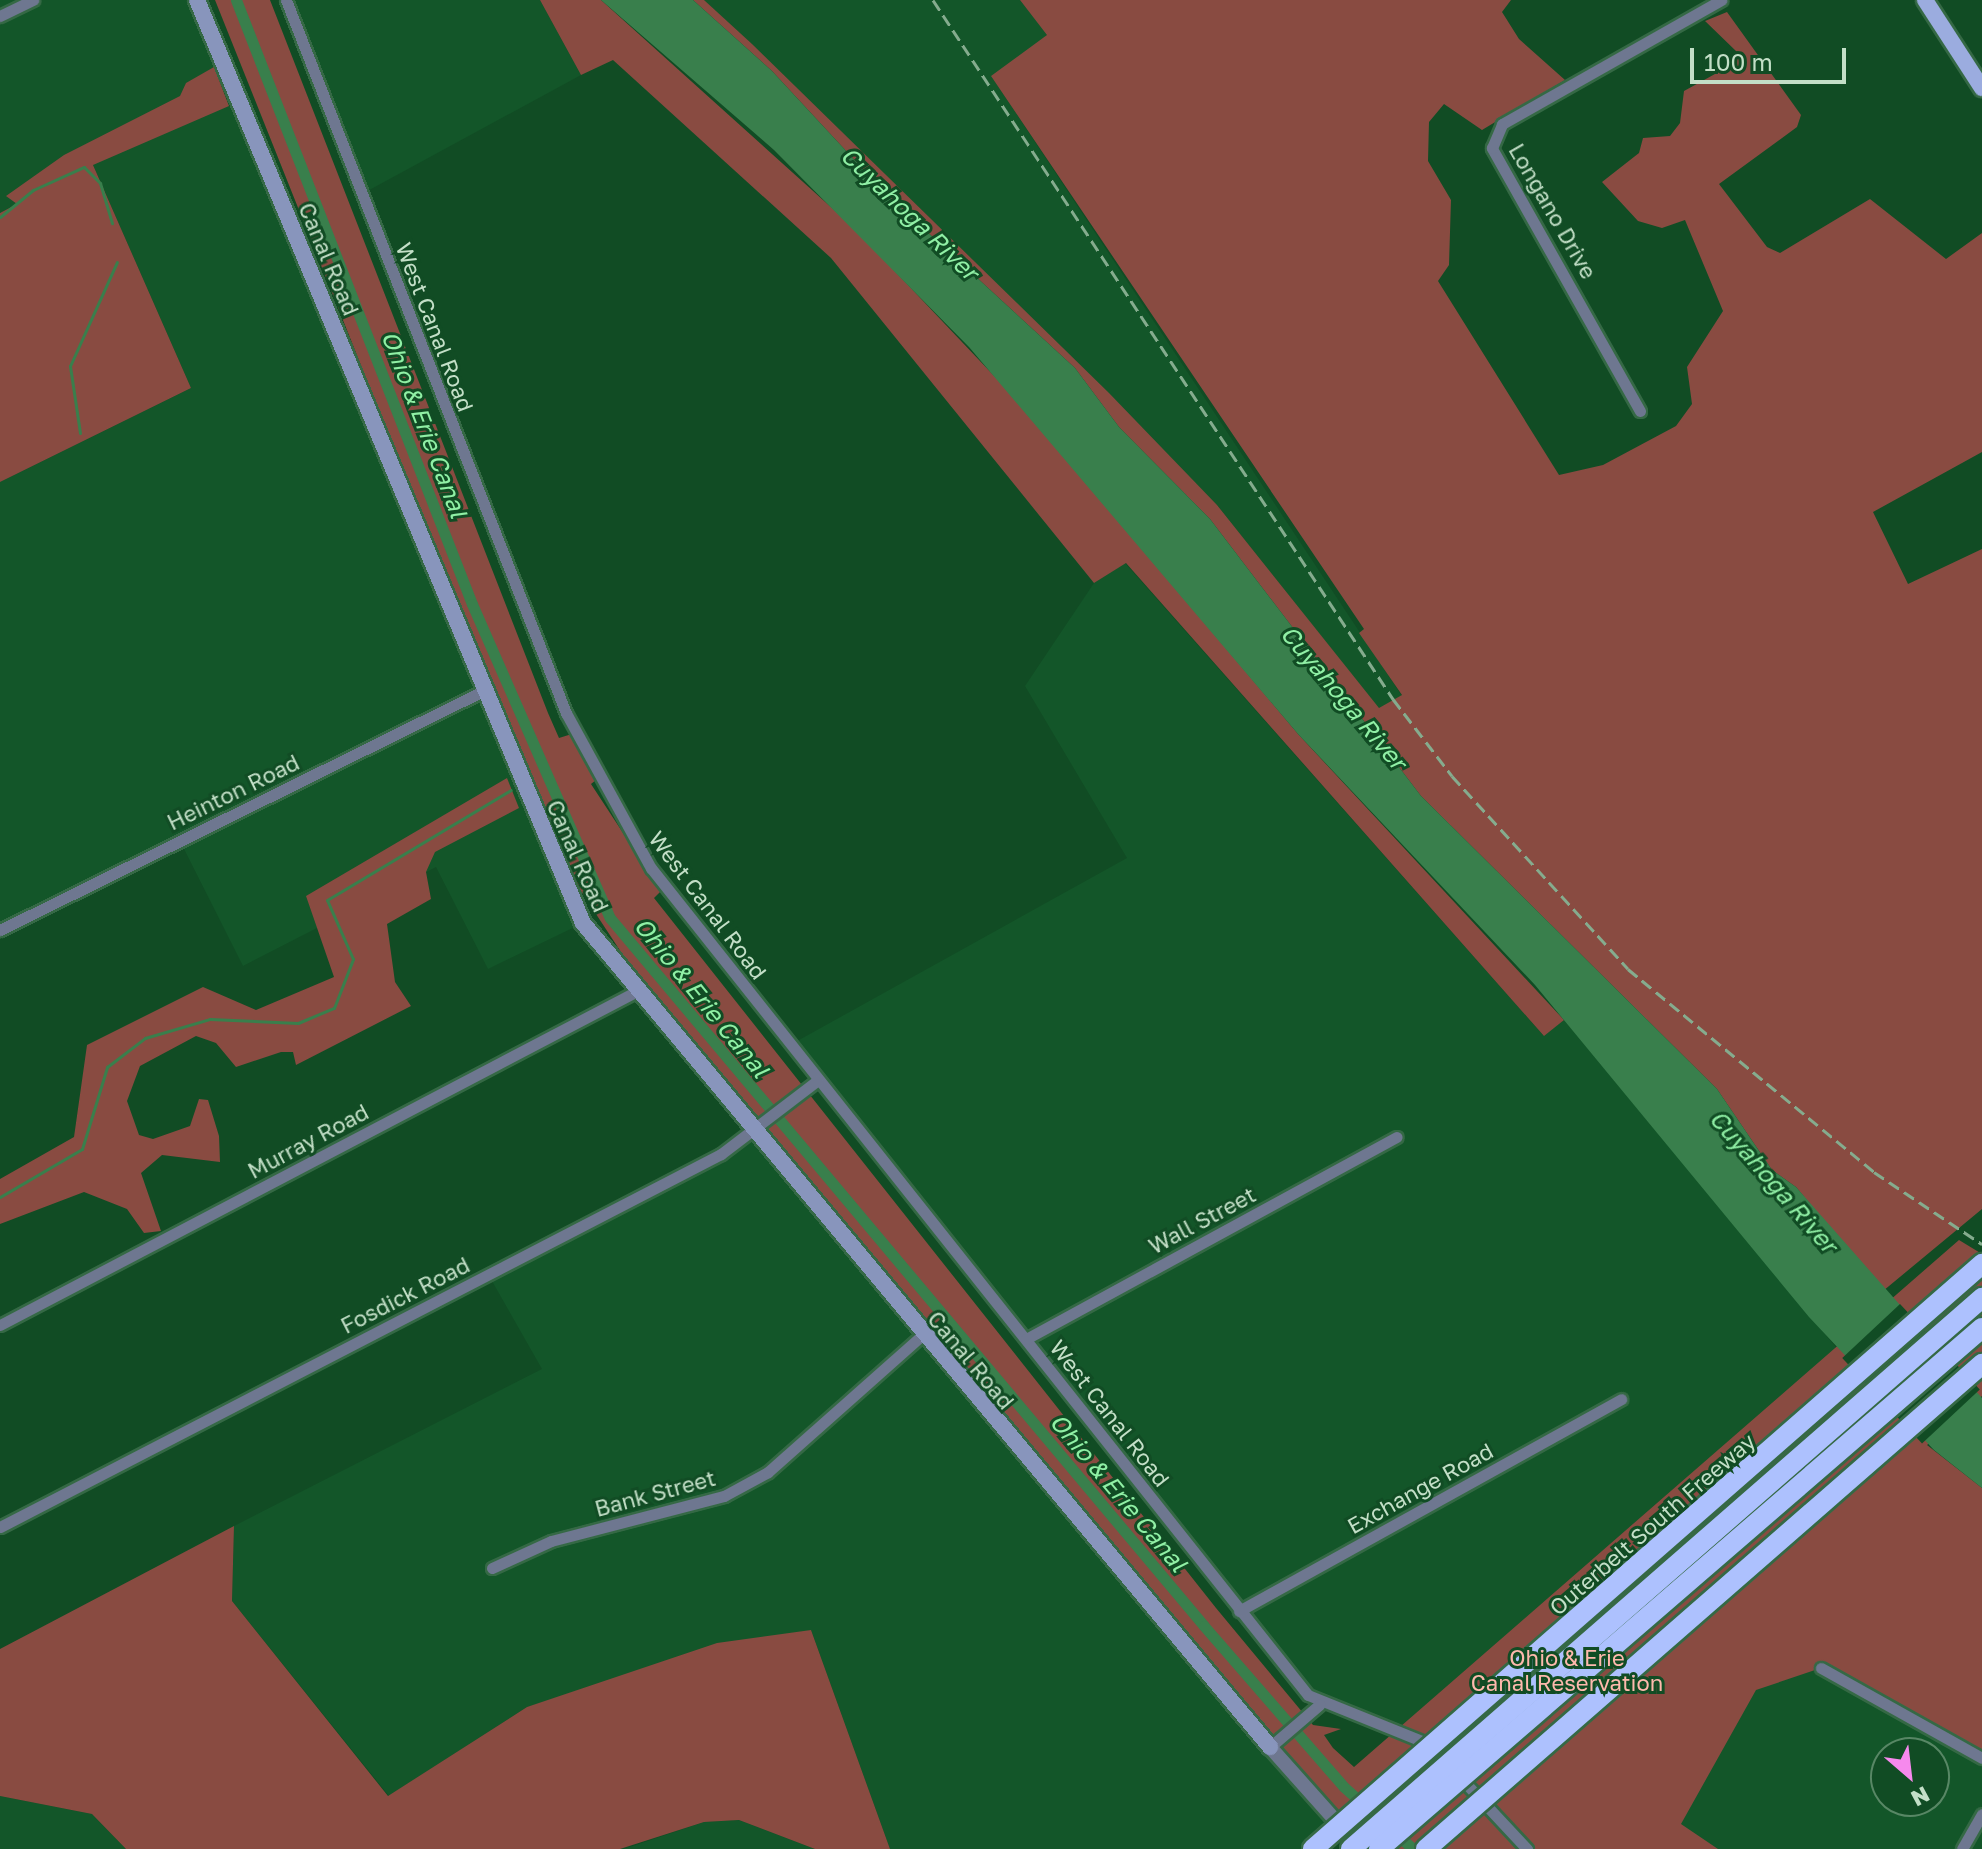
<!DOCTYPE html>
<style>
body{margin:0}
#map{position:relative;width:1982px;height:1849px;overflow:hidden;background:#114c24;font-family:"Golos Text",sans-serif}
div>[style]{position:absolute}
.built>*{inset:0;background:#135629}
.green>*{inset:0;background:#894b41}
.water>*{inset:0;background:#397f4c}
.pier>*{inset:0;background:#114c24;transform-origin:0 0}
.stream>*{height:3px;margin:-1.5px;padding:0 1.5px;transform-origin:1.5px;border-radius:1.5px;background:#397f4c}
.canal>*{height:11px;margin:-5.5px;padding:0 5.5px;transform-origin:5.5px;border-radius:5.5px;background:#397f4c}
.roads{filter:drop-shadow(2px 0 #356945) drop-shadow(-2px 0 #356945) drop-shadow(0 2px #356945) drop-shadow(0 -2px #356945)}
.minor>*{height:11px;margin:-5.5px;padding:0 5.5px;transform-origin:5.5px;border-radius:5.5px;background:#6e7790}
.tertiary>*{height:14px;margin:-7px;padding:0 7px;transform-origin:7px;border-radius:7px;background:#6e7790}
.secondary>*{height:16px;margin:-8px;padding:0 8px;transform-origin:8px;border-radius:8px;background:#8895bc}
.primary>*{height:16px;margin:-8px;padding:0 8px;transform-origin:8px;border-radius:8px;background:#9bacdf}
.rail>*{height:3px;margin-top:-1.5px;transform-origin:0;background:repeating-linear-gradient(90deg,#85ac8e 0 12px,transparent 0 18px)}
.bridges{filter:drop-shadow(2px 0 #356945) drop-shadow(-2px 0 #356945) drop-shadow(0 2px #356945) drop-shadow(0 -2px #356945)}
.motorway-bridge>*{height:20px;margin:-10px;padding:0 10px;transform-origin:10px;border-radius:10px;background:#adc1fe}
span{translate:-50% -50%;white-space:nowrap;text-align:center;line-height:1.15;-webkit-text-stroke:6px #114c24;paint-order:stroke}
.street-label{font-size:22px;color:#c3dfc7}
.park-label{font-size:22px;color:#feb9ad}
.water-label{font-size:24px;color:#90f0a5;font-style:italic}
.north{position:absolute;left:1870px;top:1737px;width:80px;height:80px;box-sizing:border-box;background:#114c24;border:2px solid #588765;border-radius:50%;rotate:152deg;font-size:22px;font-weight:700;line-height:32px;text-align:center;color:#c3dfc7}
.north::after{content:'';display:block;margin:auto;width:28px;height:36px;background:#f689ed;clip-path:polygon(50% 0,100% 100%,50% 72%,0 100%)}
.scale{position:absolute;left:1690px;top:48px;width:156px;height:36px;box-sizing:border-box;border:4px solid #c3dfc7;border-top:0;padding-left:10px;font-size:24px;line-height:28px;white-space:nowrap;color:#c3dfc7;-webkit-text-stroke:6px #114c24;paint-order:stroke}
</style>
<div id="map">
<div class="built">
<div style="clip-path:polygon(0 0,197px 0,583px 923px,488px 969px,436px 867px,243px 966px,180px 841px,0 930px,0 482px,191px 388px,93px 165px,0 213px)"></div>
<div style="clip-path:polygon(288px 0,540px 0,581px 75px,362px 194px)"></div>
<div style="clip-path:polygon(704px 0,1020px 0,1048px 35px,992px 77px,1402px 696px,1379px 709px,1217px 505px)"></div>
<div style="clip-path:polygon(1125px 563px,1543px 1035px,1564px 1020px,1859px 1375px,1429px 1744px,1319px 1705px,790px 1045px,1127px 858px,1025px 686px,1094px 583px)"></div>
<div style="clip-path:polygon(754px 1133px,1337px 1828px,1313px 1849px,890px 1849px,811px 1630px,527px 1707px,389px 1796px,232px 1601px,234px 1526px,542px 1369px,488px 1274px)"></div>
<div style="clip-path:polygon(evenodd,1982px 1488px,1982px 1849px,1505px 1849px,1982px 1488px,1886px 1753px,1934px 1753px,1934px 1801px,1886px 1801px,1886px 1753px)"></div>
<div style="clip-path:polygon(0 1796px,92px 1814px,126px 1849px,0 1849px)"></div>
<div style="clip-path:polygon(739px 1820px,815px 1849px,624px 1849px,704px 1822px)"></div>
</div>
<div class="green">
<div style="clip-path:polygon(215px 0,270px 0,548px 713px,559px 738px,575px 733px,596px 780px,591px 784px,661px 891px,654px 898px,1216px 1608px,1313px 1725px,1341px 1729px,1324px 1735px,1333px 1748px,1354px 1767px,1959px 1240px,1982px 1254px,1982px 1396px,1927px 1445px,1982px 1488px,1982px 1758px,1821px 1668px,1756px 1690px,1681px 1824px,1718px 1849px,1378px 1849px,1341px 1818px,638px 978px,556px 853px)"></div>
<div style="clip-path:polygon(540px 0,601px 0,853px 227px,1016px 399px,1298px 734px,1564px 1020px,1544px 1036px,1126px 563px,1094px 583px,831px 258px,613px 60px,581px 75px)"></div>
<div style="clip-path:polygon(693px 0,704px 0,752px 44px,1109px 393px,1217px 505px,1379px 708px,1402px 695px,1359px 633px,1364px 629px,991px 76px,1047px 35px,1020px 0,1511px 0,1502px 12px,1519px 39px,1565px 80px,1482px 130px,1444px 104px,1429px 122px,1428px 161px,1451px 200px,1449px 265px,1438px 281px,1559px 475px,1603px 465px,1676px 426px,1692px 404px,1687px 367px,1723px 311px,1685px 220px,1662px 228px,1638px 221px,1602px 182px,1639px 153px,1643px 138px,1670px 136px,1680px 123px,1684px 91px,1735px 63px,1737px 52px,1705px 21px,1727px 12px,1801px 115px,1797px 127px,1719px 184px,1767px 247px,1780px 253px,1870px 199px,1946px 259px,1982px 233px,1982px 452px,1873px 512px,1908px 584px,1982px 549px,1982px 1209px,1883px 1291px,1796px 1187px,1772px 1170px,1717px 1089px,1421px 796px,1210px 519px,1119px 427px,1075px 368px,886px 194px,772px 71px)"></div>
<div style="clip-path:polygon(214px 67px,229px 106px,93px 165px,191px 388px,0 482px,0 213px,17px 204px,6px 196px,64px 155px,180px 96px,186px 83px)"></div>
<div style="clip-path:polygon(507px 778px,519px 808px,435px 852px,426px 872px,431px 899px,387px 924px,395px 982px,411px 1006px,296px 1065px,293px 1052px,281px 1052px,236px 1067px,216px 1043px,196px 1036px,140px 1066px,127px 1101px,139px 1135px,153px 1139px,190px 1126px,199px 1099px,208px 1100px,219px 1136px,220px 1162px,162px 1155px,141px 1173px,161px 1231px,144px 1233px,127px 1209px,84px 1192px,0 1224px,0 1179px,74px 1137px,87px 1045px,203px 987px,256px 1010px,334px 977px,306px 896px)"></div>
<div style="clip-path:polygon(234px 1526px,232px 1601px,388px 1796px,527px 1707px,717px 1643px,811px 1630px,890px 1849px,815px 1849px,739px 1820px,704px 1822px,620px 1849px,126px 1849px,92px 1814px,0 1796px,0 1649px)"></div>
</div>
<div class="water">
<div style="clip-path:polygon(601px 0,693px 0,772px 71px,886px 194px,1075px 368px,1119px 427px,1210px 519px,1421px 796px,1717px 1089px,1772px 1170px,1796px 1187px,1982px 1398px,1982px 1488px,1934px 1450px,1809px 1317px,1535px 985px,1298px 734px,969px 347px,774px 150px)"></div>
</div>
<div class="pier">
<div style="left:1900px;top:1304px;width:117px;height:79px;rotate:47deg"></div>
</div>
<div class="stream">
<div style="left:0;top:217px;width:43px;rotate:-39.3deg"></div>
<div style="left:33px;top:190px;width:56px;rotate:-24.3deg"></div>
<div style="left:84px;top:167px;width:23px;rotate:45deg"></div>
<div style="left:100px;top:183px;width:42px;rotate:73.3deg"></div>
<div style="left:80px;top:433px;width:68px;rotate:-98.5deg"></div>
<div style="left:70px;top:366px;width:114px;rotate:-65.7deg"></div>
<div style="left:0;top:1197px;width:95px;rotate:-30.3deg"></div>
<div style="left:82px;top:1149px;width:86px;rotate:-73deg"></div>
<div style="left:107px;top:1067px;width:48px;rotate:-37.3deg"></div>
<div style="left:145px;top:1038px;width:68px;rotate:-16.3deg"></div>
<div style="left:210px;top:1019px;width:88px;rotate:2.6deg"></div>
<div style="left:298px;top:1023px;width:39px;rotate:-23deg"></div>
<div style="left:334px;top:1008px;width:53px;rotate:-68.8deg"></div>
<div style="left:353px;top:959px;width:64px;rotate:-113.8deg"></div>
<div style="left:327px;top:900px;width:214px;rotate:-30.9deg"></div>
</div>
<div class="canal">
<div style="left:236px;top:0;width:648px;rotate:68.66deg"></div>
<div style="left:472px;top:604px;width:343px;rotate:66.3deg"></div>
<div style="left:610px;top:918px;width:924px;rotate:50deg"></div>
<div style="left:1204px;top:1626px;width:213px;rotate:49deg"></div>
<div style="left:1344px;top:1787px;width:93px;rotate:41.9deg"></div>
</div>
<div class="roads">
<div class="minor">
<div style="left:286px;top:0;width:766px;rotate:68.56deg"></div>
<div style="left:566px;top:713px;width:177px;rotate:61.3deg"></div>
<div style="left:651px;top:868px;width:1056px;rotate:51.54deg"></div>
<div style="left:1308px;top:1695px;width:131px;rotate:22deg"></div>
<div style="left:1429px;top:1744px;width:144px;rotate:47deg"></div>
<div style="left:0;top:16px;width:37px;rotate:-26deg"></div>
<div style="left:1640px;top:411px;width:302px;rotate:-119.4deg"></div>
<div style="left:1492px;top:148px;width:26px;rotate:-67deg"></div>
<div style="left:1502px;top:124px;width:252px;rotate:-29.5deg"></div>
<div style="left:0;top:930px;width:541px;rotate:-26.33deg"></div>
<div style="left:0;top:1325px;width:717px;rotate:-27.67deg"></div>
<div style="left:1026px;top:1339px;width:422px;rotate:-28.6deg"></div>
<div style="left:0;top:1527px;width:812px;rotate:-27.35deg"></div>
<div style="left:721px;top:1154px;width:122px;rotate:-37.3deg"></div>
<div style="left:492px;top:1568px;width:65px;rotate:-24.6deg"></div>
<div style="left:551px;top:1541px;width:179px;rotate:-14.6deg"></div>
<div style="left:724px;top:1496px;width:50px;rotate:-28.6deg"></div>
<div style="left:768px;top:1472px;width:205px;rotate:-41.6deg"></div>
<div style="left:1239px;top:1611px;width:437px;rotate:-29deg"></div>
<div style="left:1821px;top:1668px;width:184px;rotate:29.2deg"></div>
<div style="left:1270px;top:1747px;width:65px;rotate:-40.6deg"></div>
<div style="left:1962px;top:1849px;width:40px;rotate:-60.3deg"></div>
</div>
<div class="tertiary">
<div style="left:1270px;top:1747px;width:137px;rotate:48.3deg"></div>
</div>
<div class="secondary">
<div style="left:197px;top:0;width:1000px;rotate:67.31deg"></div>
<div style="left:583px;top:923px;width:1073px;rotate:50.18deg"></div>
</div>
<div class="primary">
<div style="left:1925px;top:0;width:105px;rotate:57.1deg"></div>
</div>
</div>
<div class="rail">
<div style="left:933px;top:0;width:837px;rotate:56.65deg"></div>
<div style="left:1393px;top:699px;width:97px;rotate:52.5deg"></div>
<div style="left:1452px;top:776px;width:261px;rotate:47.6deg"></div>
<div style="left:1628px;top:969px;width:319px;rotate:39.5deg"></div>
<div style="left:1874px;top:1172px;width:130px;rotate:33.7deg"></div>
</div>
<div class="bridges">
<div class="motorway-bridge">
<div style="left:1313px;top:1849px;width:889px;rotate:-41.17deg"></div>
<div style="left:1351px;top:1849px;width:838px;rotate:-41.13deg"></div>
<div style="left:1379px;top:1849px;width:797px;rotate:-40.83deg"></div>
<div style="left:1426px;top:1849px;width:738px;rotate:-41.1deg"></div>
</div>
</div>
<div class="street-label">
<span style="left:1553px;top:211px;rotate:60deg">Longano Drive</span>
<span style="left:329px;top:259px;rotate:67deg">Canal Road</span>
<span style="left:435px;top:327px;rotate:69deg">West Canal Road</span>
<span style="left:233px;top:792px;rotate:-26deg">Heinton Road</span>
<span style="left:578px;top:856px;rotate:66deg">Canal Road</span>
<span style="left:708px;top:905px;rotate:53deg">West Canal Road</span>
<span style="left:308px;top:1141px;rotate:-28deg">Murray Road</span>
<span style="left:1202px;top:1220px;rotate:-28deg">Wall Street</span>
<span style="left:405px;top:1295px;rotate:-27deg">Fosdick Road</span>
<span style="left:971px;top:1360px;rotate:50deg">Canal Road</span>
<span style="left:1110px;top:1413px;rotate:52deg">West Canal Road</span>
<span style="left:1420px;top:1488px;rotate:-29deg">Exchange Road</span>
<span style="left:655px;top:1493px;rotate:-15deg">Bank Street</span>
<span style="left:1652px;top:1524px;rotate:-41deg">Outerbelt South Freeway</span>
</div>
<div class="park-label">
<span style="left:1567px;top:1670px">Ohio &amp; Erie<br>Canal Reservation</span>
</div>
<div class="water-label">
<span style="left:910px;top:213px;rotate:44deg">Cuyahoga River</span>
<span style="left:425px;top:424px;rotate:69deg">Ohio &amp; Erie Canal</span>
<span style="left:1344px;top:697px;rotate:50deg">Cuyahoga River</span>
<span style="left:702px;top:997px;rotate:51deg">Ohio &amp; Erie Canal</span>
<span style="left:1774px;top:1181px;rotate:49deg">Cuyahoga River</span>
<span style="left:1119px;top:1492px;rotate:50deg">Ohio &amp; Erie Canal</span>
</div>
<div class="north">N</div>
<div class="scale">100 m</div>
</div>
